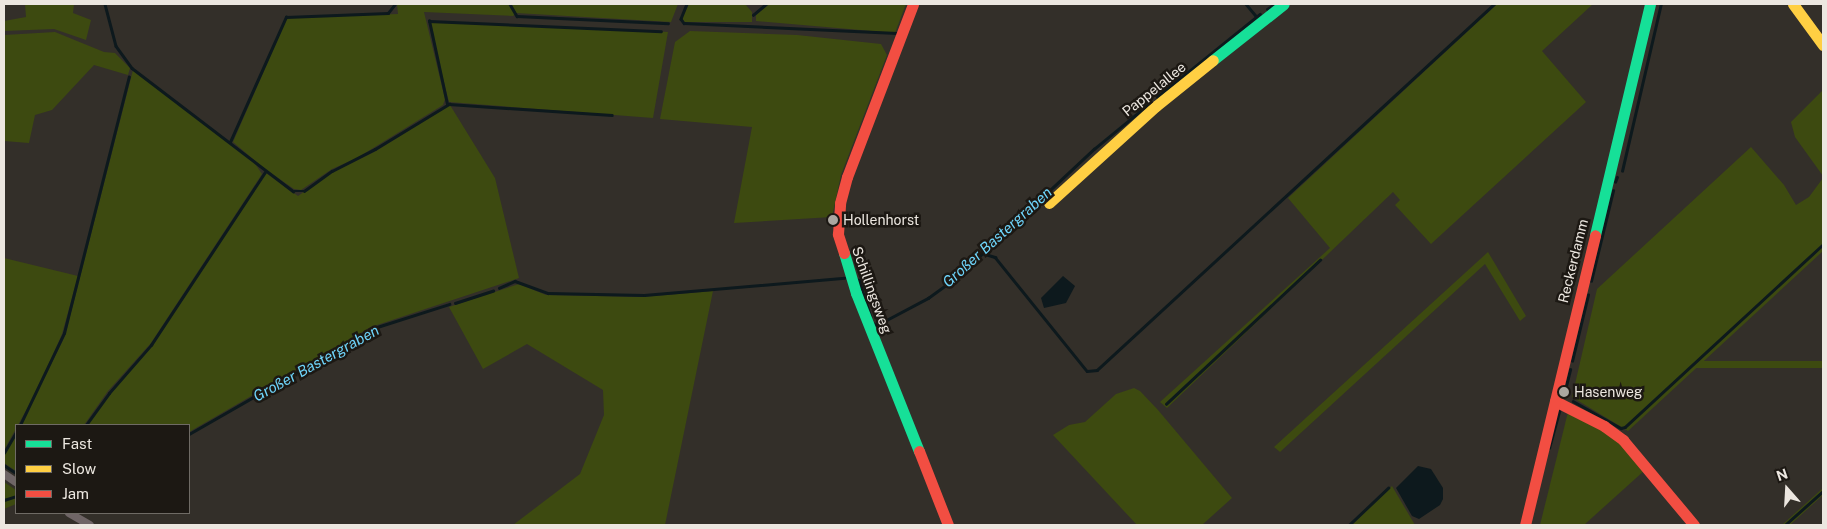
<!DOCTYPE html>
<meta charset="utf-8">
<style>
body{margin:0}
#map{position:relative;width:1827px;height:529px;overflow:hidden;background:#332f29;font-family:"Public Sans",sans-serif}
div>[style]{position:absolute}
.green>*{inset:0;background:#3d4a10;transform-origin:0 0}
.water>*{inset:0;background:#0d191d}
.stream>*{height:2.5px;margin:-1.25px;padding:0 1.25px;transform-origin:1.25px;border-radius:1.25px;background:#0d191d}
.street>*{height:8px;margin:-4px;padding:0 4px;transform-origin:4px;border-radius:4px;background:#6f6566}
.fast>*{height:11px;margin:-5.5px;padding:0 5.5px;transform-origin:5.5px;border-radius:5.5px;background:#16e098}
.slow>*{height:11px;margin:-5.5px;padding:0 5.5px;transform-origin:5.5px;border-radius:5.5px;background:#ffcf43}
.jam>*{height:11px;margin:-5.5px;padding:0 5.5px;transform-origin:5.5px;border-radius:5.5px;background:#f24e42}
.dots>*{width:14px;height:14px;translate:-50% -50%;box-sizing:border-box;border:2px solid #1c1813;border-radius:50%}
span{translate:-50% -50%;white-space:nowrap;text-align:center;line-height:1.15;-webkit-text-stroke:5px #1c1813;paint-order:stroke}
.street-label{font-size:14px;color:#ece7e0}
.poi-label{font-size:14px;color:#ece7e0}
.left{translate:0 -50%;text-align:left}
.water-label{font-size:15px;color:#6ed4fa;font-style:italic}
.frame{position:absolute;inset:0;border:5px solid #ece7e0;pointer-events:none}
.legend{position:absolute;left:15px;top:424px;width:175px;height:90px;box-sizing:border-box;background:#1c1813;border:1px solid #6f6b65;margin:0;padding:6px 9px;list-style:none;font-size:15px;color:#ece7e0}
.legend li{display:flex;align-items:center;gap:10px;height:25px}
.legend b{width:25px;border:1px solid #6f6b65}
.north{position:absolute;left:1762px;top:464px;width:50px;height:50px;-webkit-text-stroke:4px #1c1813;paint-order:stroke;rotate:341deg;font-size:14px;font-weight:700;line-height:20px;text-align:center;color:#ece7e0}
.north::after{content:'';display:block;margin:auto;width:18px;height:22px;background:#ece7e0;clip-path:polygon(50% 0,100% 100%,50% 72%,0 100%)}
</style>
<div id="map">
<div class="green">
<div style="clip-path:polygon(25px 4px,74px 4px,73px 13px,91px 20px,86px 40px,54px 29px,4px 31px,4px 21px,26px 17px)"></div>
<div style="clip-path:polygon(397px 4px,678px 4px,671px 22px,516px 13px,513px 16px,424px 12px,445px 99px,443px 105px,357px 158px,332px 169px,301px 190px,294px 189px,265px 169px,233px 142px,287px 18px,398px 14px)"></div>
<div style="clip-path:polygon(689px 4px,745px 4px,752px 12px,752px 22px,684px 22px,682px 18px)"></div>
<div style="clip-path:polygon(769px 4px,906px 4px,895px 33px,756px 21px,756px 15px)"></div>
<div style="clip-path:polygon(1497px 4px,1593px 4px,1542px 51px,1586px 102px,1431px 244px,1395px 205px,1400px 200px,1393px 192px,1167px 408px,1160px 402px,1330px 248px,1288px 198px)"></div>
<div style="clip-path:polygon(432px 22px,668px 32px,653px 118px,449px 102px,429px 24px)"></div>
<div style="clip-path:polygon(690px 31px,797px 35px,881px 44px,887px 55px,841px 175px,832px 217px,734px 223px,752px 127px,660px 119px,675px 42px)"></div>
<div style="clip-path:polygon(55px 32px,104px 52px,115px 53px,130px 68px,128px 75px,94px 65px,52px 110px,35px 115px,29px 143px,4px 141px,4px 35px)"></div>
<div style="clip-path:polygon(133px 70px,254px 162px,262px 174px,151px 343px,108px 391px,84px 425px,21px 425px,65px 336px)"></div>
<div style="clip-path:polygon(1823px 90px,1823px 176px,1795px 137px,1791px 122px)"></div>
<div style="clip-path:polygon(450px 105px,495px 178px,519px 278px,371px 327px,189px 432px,189px 425px,88px 425px,110px 393px,152px 346px,266px 173px,298px 196px,331px 173px,376px 151px)"></div>
<div style="clip-path:polygon(1751px 147px,1784px 185px,1796px 205px,1809px 197px,1823px 178px,1823px 251px,1628px 431px,1572px 397px,1597px 289px)"></div>
<div style="clip-path:polygon(1488px 252px,1526px 316px,1520px 321px,1485px 264px,1280px 452px,1274px 447px)"></div>
<div style="clip-path:polygon(4px 258px,78px 276px,62px 334px,37px 391px,4px 450px)"></div>
<div style="clip-path:polygon(519px 284px,546px 295px,642px 297px,713px 291px,665px 525px,513px 525px,580px 474px,604px 415px,603px 390px,527px 344px,483px 369px,449px 307px)"></div>
<div style="left:1823px;top:361px;width:7px;height:204px;rotate:90deg"></div>
<div style="clip-path:polygon(1134px 388px,1140px 391px,1158px 410px,1232px 498px,1202px 525px,1137px 525px,1053px 435px,1069px 425px,1085px 422px,1116px 394px)"></div>
<div style="clip-path:polygon(1569px 408px,1612px 436px,1645px 470px,1584px 525px,1540px 525px)"></div>
<div style="clip-path:polygon(16px 434px,16px 471px,4px 463px,4px 456px)"></div>
<div style="clip-path:polygon(4px 482px,16px 490px,16px 504px,4px 509px)"></div>
<div style="clip-path:polygon(1392px 486px,1415px 525px,1351px 525px)"></div>
<div style="clip-path:polygon(1823px 488px,1823px 495px,1790px 525px,1782px 525px)"></div>
</div>
<div class="water">
<div style="clip-path:polygon(1063px 276px,1075px 286px,1066px 303px,1044px 308px,1041px 298px)"></div>
<div style="clip-path:polygon(1418px 466px,1431px 469px,1443px 488px,1443px 499px,1440px 505px,1419px 519px,1412px 516px,1396px 488px)"></div>
</div>
<div class="stream">
<div style="left:105px;top:4px;width:43px;rotate:75.3deg"></div>
<div style="left:116px;top:46px;width:27px;rotate:54deg"></div>
<div style="left:132px;top:68px;width:203px;rotate:37.4deg"></div>
<div style="left:293px;top:191px;width:11px"></div>
<div style="left:304px;top:191px;width:34px;rotate:-36deg"></div>
<div style="left:332px;top:171px;width:48px;rotate:-27.1deg"></div>
<div style="left:375px;top:149px;width:87px;rotate:-31.3deg"></div>
<div style="left:449px;top:104px;width:163px;rotate:3.9deg"></div>
<div style="left:510px;top:4px;width:14px;rotate:60deg"></div>
<div style="left:517px;top:16px;width:151px;rotate:2.7deg"></div>
<div style="left:687px;top:4px;width:16px;rotate:112deg"></div>
<div style="left:681px;top:19px;width:5px;rotate:53deg"></div>
<div style="left:684px;top:23px;width:213px;rotate:2.7deg"></div>
<div style="left:1246px;top:4px;width:16px;rotate:50deg"></div>
<div style="left:1267px;top:9px;width:9px;rotate:-32deg"></div>
<div style="left:753px;top:15px;width:17px;rotate:-40deg"></div>
<div style="left:1157px;top:97px;width:132px;rotate:-38.9deg"></div>
<div style="left:447px;top:104px;width:85px;rotate:-102.2deg"></div>
<div style="left:429px;top:21px;width:232px;rotate:2.5deg"></div>
<div style="left:230px;top:142px;width:137px;rotate:-65.9deg"></div>
<div style="left:286px;top:17px;width:102px;rotate:-2.2deg"></div>
<div style="left:388px;top:13px;width:11px;rotate:-52deg"></div>
<div style="left:1622px;top:171px;width:171px;rotate:-76.9deg"></div>
<div style="left:1615px;top:182px;width:5px;rotate:-68deg"></div>
<div style="left:982px;top:253px;width:14px;rotate:17deg"></div>
<div style="left:995px;top:257px;width:146px;rotate:51.1deg"></div>
<div style="left:1087px;top:371px;width:10px;rotate:-6deg"></div>
<div style="left:1097px;top:370px;width:540px;rotate:-42.67deg"></div>
<div style="left:856px;top:279px;width:3px;rotate:18deg"></div>
<div style="left:859px;top:280px;width:38px;rotate:72deg"></div>
<div style="left:1591px;top:281px;width:93px;rotate:-76.3deg"></div>
<div style="left:499px;top:288px;width:17px;rotate:-24deg"></div>
<div style="left:515px;top:281px;width:35px;rotate:20deg"></div>
<div style="left:548px;top:293px;width:96px;rotate:1.2deg"></div>
<div style="left:644px;top:295px;width:201px;rotate:-4.9deg"></div>
<div style="left:455px;top:303px;width:40px;rotate:-18deg"></div>
<div style="left:873px;top:323px;width:4px;rotate:27deg"></div>
<div style="left:877px;top:325px;width:58px;rotate:-27.9deg"></div>
<div style="left:928px;top:298px;width:34px;rotate:-36deg"></div>
<div style="left:956px;top:278px;width:189px;rotate:-43.1deg"></div>
<div style="left:1094px;top:149px;width:72px;rotate:-39.4deg"></div>
<div style="left:1572px;top:361px;width:68px;rotate:-76.4deg"></div>
<div style="left:1565px;top:390px;width:21px;rotate:-76deg"></div>
<div style="left:1573px;top:401px;width:55px;rotate:29.4deg"></div>
<div style="left:1621px;top:428px;width:4px;rotate:-14deg"></div>
<div style="left:1625px;top:427px;width:270px;rotate:-42.7deg"></div>
<div style="left:1166px;top:404px;width:211px;rotate:-43.1deg"></div>
<div style="left:20px;top:425px;width:102px;rotate:-64.4deg"></div>
<div style="left:64px;top:333px;width:264px;rotate:-75.8deg"></div>
<div style="left:86px;top:425px;width:39px;rotate:-54deg"></div>
<div style="left:109px;top:393px;width:64px;rotate:-48.8deg"></div>
<div style="left:151px;top:345px;width:207px;rotate:-56.6deg"></div>
<div style="left:189px;top:434px;width:213px;rotate:-29.8deg"></div>
<div style="left:374px;top:328px;width:79px;rotate:-17.7deg"></div>
<div style="left:1549px;top:448px;width:41px;rotate:-74.6deg"></div>
<div style="left:4px;top:453px;width:24px;rotate:-60deg"></div>
<div style="left:4px;top:465px;width:14px;rotate:34deg"></div>
<div style="left:4px;top:500px;width:13px;rotate:-18deg"></div>
<div style="left:1349px;top:525px;width:54px;rotate:-43.5deg"></div>
<div style="left:1785px;top:525px;width:51px;rotate:-41.8deg"></div>
</div>
<div class="street">
<div style="left:4px;top:474px;width:14px;rotate:34deg"></div>
<div style="left:69px;top:513px;width:24px;rotate:30deg"></div>
</div>
<div class="fast">
<div style="left:1213px;top:60px;width:90px;rotate:-38.3deg"></div>
<div style="left:1595px;top:235px;width:237px;rotate:-76.6deg"></div>
<div style="left:844px;top:253px;width:42px;rotate:73.3deg"></div>
<div style="left:856px;top:293px;width:170px;rotate:68.3deg"></div>
</div>
<div class="slow">
<div style="left:1793px;top:4px;width:51px;rotate:53.8deg"></div>
<div style="left:1049px;top:203px;width:144px;rotate:-42.2deg"></div>
<div style="left:1156px;top:106px;width:73px;rotate:-38.9deg"></div>
</div>
<div class="jam">
<div style="left:844px;top:253px;width:20px;rotate:-108deg"></div>
<div style="left:838px;top:234px;width:31px;rotate:-86deg"></div>
<div style="left:840px;top:203px;width:27px;rotate:-75deg"></div>
<div style="left:847px;top:177px;width:185px;rotate:-69.1deg"></div>
<div style="left:1555px;top:401px;width:55px;rotate:27deg"></div>
<div style="left:1604px;top:426px;width:24px;rotate:36deg"></div>
<div style="left:1623px;top:440px;width:111px;rotate:50.1deg"></div>
<div style="left:919px;top:451px;width:79px;rotate:68.6deg"></div>
<div style="left:1525px;top:525px;width:298px;rotate:-76.4deg"></div>
</div>
<div class="dots">
<div style="left:833px;top:220px;background:#aba7a0"></div>
<div style="left:1564px;top:392px;background:#aba7a0"></div>
</div>
<div class="street-label">
<span style="left:1154px;top:89px;rotate:-39deg">Pappelallee</span>
<span style="left:1573px;top:261px;rotate:-76deg">Reckerdamm</span>
<span style="left:872px;top:290px;rotate:70deg">Schillingsweg</span>
</div>
<div class="poi-label">
<span class="left" style="left:843px;top:220px">Hollenhorst</span>
<span class="left" style="left:1574px;top:392px">Hasenweg</span>
</div>
<div class="water-label">
<span style="left:997px;top:237px;rotate:-42deg">Großer Bastergraben</span>
<span style="left:316px;top:363px;rotate:-29deg">Großer Bastergraben</span>
</div>
<div class="frame"></div>
<ul class="legend">
<li><b style="height:6px;background:#16e098"></b>Fast</li>
<li><b style="height:6px;background:#ffcf43"></b>Slow</li>
<li><b style="height:6px;background:#f24e42"></b>Jam</li>
</ul>
<div class="north">N</div>
</div>
